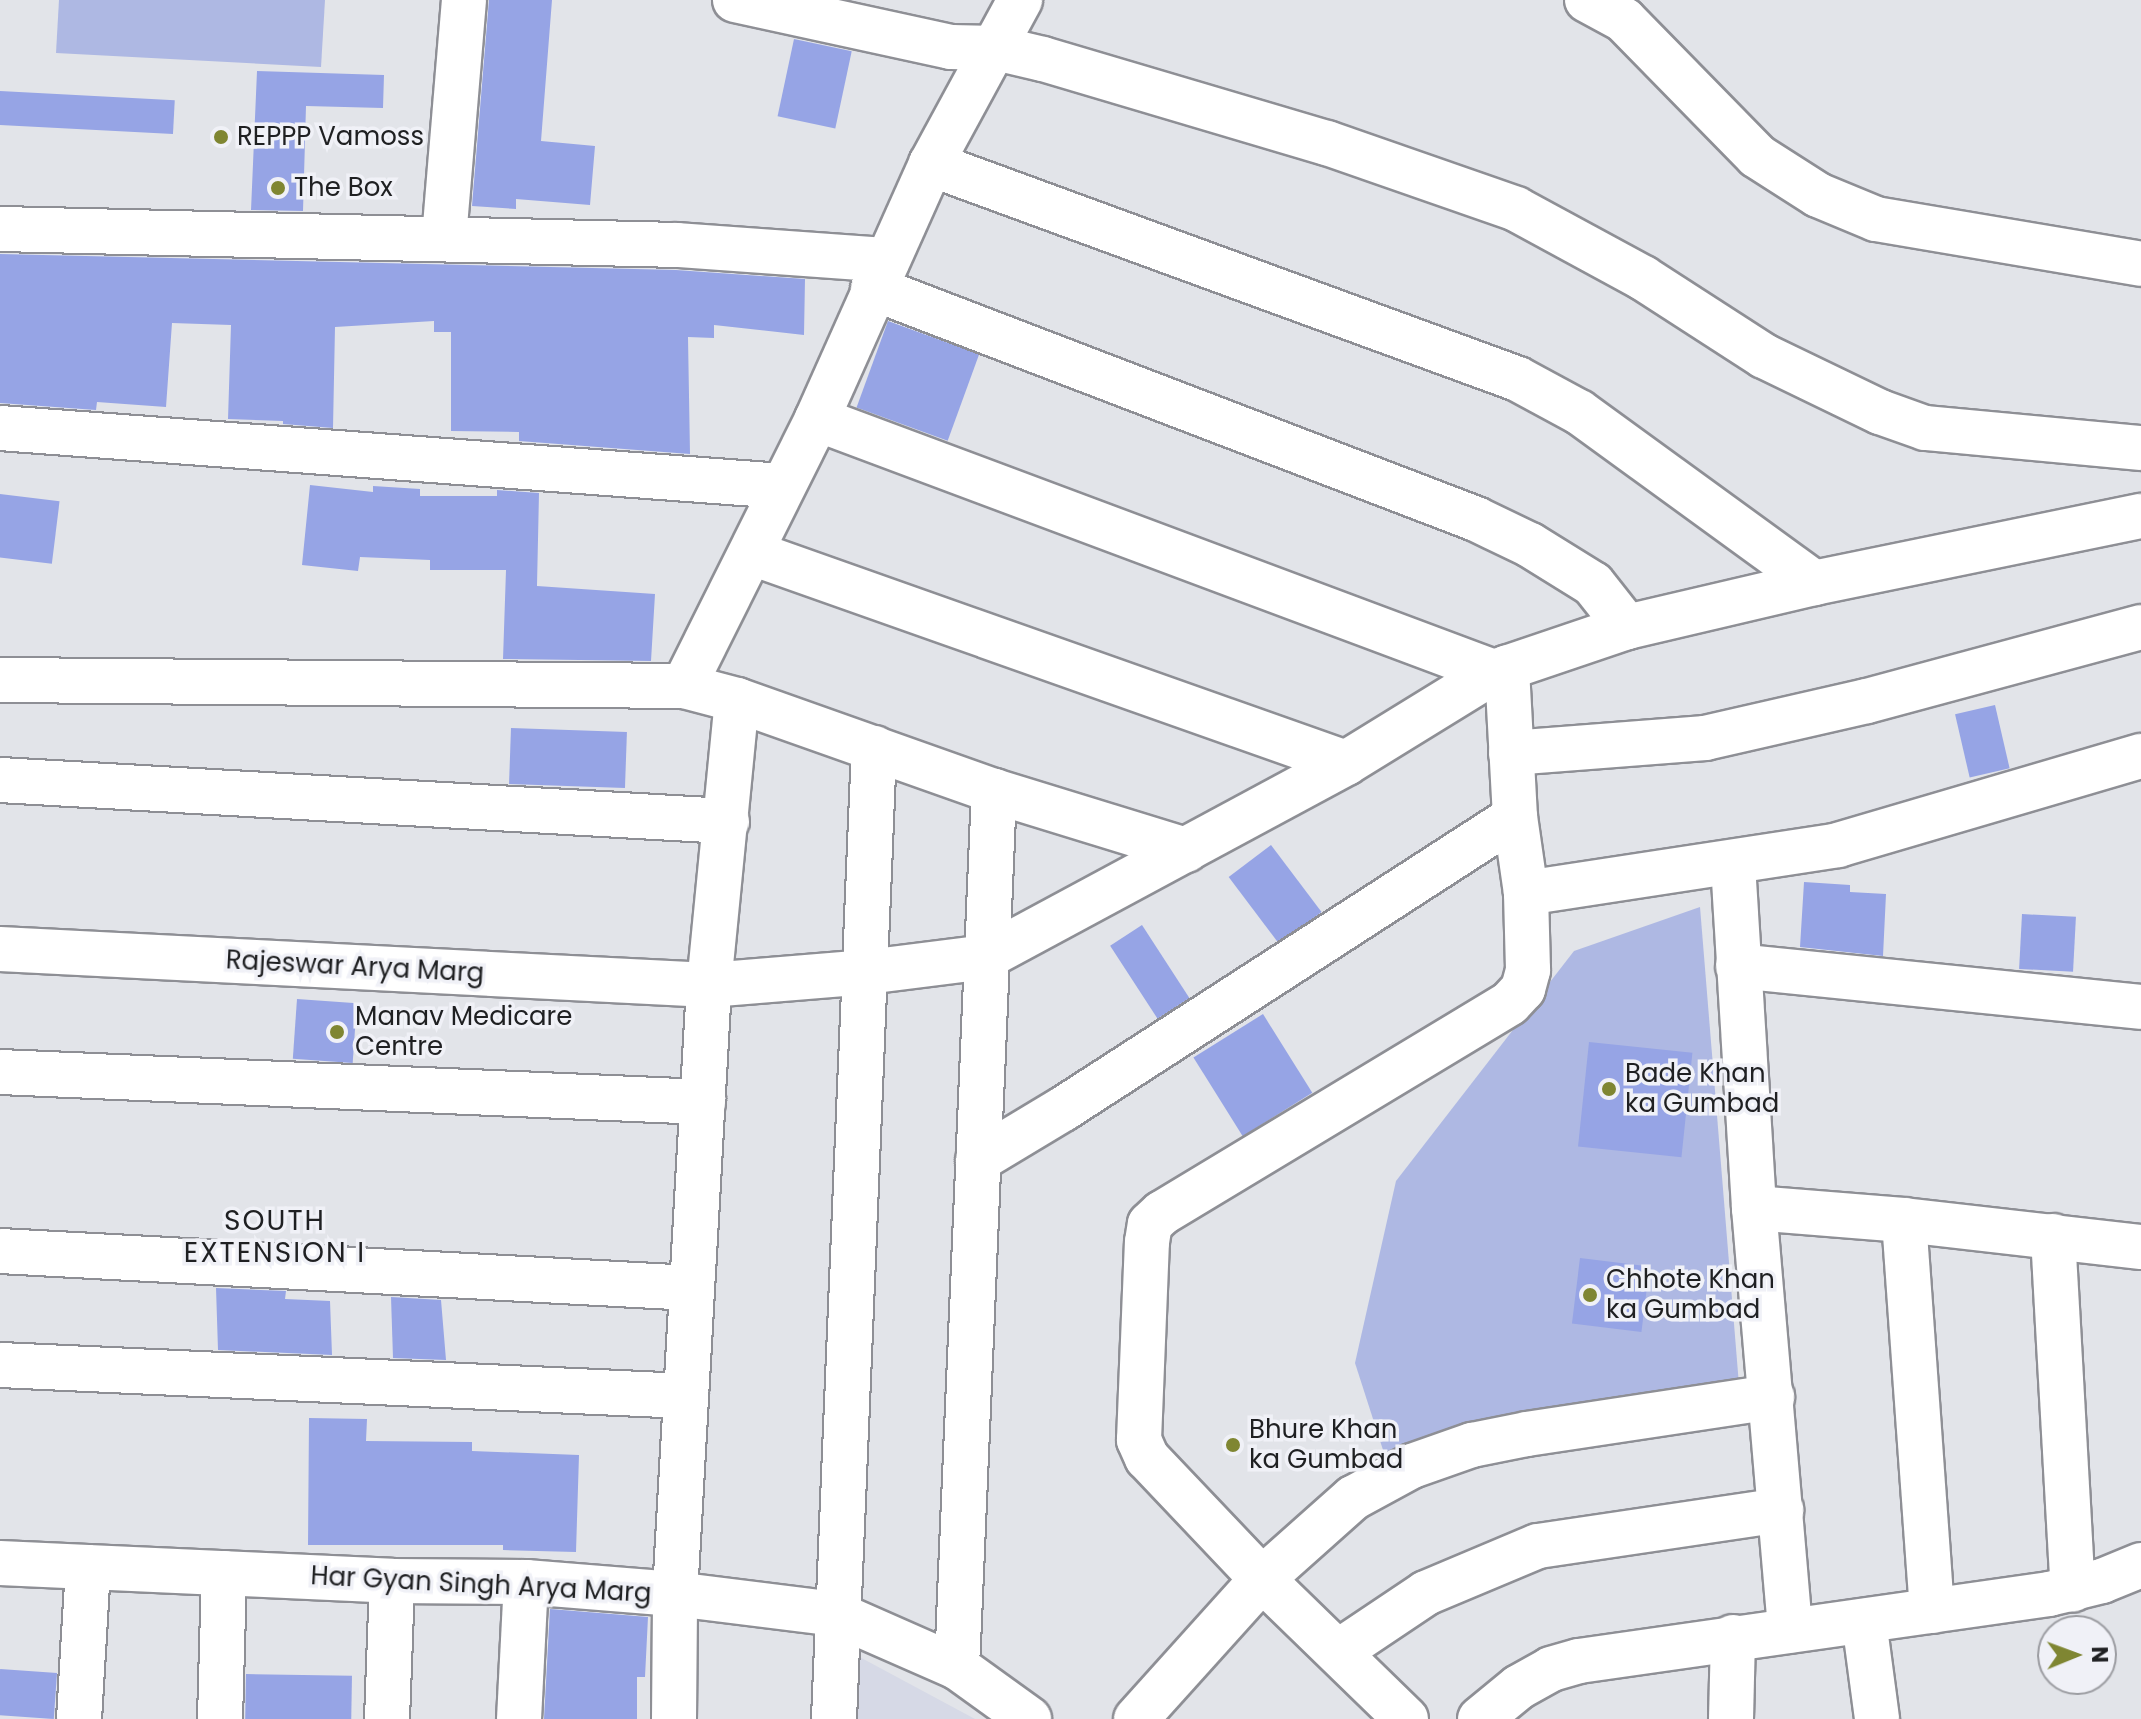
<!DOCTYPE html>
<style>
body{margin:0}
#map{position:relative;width:2141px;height:1719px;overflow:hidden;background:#e2e4e9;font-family:Poppins,sans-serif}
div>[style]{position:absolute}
.built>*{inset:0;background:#d6d9e6}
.green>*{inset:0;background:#aeb8e3}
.building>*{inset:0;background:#96a4e5;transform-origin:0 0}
.roads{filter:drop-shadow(2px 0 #8e8f95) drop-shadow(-2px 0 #8e8f95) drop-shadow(0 2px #8e8f95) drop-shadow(0 -2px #8e8f95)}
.minor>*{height:44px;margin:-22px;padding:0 22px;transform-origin:22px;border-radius:22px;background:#fff}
.dots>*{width:22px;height:22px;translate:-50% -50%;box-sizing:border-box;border:4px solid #f0f1f7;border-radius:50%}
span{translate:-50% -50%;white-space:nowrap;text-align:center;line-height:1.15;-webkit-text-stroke:7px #f0f1f7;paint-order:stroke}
.poi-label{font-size:26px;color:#1f2022}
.left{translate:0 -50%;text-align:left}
.street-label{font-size:26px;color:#1f2022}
.neighbourhood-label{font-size:28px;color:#1f2022;letter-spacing:2px}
.north{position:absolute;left:2037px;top:1615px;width:80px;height:80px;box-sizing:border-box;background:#f0f1f7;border:2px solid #9c9da2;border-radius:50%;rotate:89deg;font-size:22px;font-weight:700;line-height:32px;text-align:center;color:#1f2022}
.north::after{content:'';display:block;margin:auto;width:28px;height:36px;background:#7f8632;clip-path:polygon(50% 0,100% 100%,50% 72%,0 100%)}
</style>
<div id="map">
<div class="built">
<div style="clip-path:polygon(854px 1654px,975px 1719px,852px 1719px)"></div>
</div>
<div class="green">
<div style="clip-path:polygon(59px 0,325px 0,321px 67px,56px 53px)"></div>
<div style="clip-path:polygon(1700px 907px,1739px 1385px,1393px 1481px,1355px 1363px,1396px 1181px,1574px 951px)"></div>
</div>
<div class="building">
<div style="clip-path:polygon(489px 0,552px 0,541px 141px,595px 146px,590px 205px,516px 199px,516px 209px,472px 206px)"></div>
<div style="left:794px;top:39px;width:59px;height:79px;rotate:12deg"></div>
<div style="clip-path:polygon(257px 71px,384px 75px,383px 108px,306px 106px,303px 211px,251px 210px)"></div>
<div style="left:0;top:91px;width:175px;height:34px;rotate:3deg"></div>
<div style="clip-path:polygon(0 254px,676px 270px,805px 279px,804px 335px,714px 325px,714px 338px,688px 337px,690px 454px,519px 441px,519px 432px,451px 431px,451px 332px,434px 332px,434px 321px,335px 327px,333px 428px,283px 424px,283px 421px,228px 419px,231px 325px,172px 323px,166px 407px,97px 402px,96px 410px,0 403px)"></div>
<div style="left:888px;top:321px;width:97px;height:92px;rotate:20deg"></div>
<div style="clip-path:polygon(310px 485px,373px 492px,373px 486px,420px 489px,420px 496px,497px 496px,497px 490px,539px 493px,537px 586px,655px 594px,651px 661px,503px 659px,506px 570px,430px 570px,430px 560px,360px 557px,358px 571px,302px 565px)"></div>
<div style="left:0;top:494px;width:60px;height:63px;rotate:7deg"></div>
<div style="left:1995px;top:705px;width:65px;height:41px;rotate:77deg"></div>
<div style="left:511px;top:728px;width:116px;height:56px;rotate:2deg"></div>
<div style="left:1271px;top:845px;width:84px;height:53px;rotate:53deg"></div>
<div style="clip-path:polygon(1804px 882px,1850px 885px,1850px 892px,1886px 894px,1883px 956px,1800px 947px)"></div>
<div style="left:2022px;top:914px;width:54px;height:55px;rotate:3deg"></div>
<div style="left:1142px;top:925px;width:87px;height:38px;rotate:57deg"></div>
<div style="left:297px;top:999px;width:60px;height:60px;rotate:4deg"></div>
<div style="left:1263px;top:1014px;width:93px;height:82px;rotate:58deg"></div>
<div style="left:1589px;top:1042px;width:104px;height:105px;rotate:6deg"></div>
<div style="left:1580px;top:1258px;width:70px;height:66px;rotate:7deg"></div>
<div style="clip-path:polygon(216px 1288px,286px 1291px,285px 1299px,330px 1301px,332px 1355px,218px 1350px)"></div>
<div style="clip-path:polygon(391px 1297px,441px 1300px,446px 1360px,393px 1358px)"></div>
<div style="clip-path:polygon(309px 1418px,367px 1419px,366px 1441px,472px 1442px,472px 1451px,579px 1455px,576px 1552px,503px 1550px,503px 1545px,308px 1545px)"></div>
<div style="clip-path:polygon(550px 1609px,648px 1617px,645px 1677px,637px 1677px,637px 1719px,544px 1719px)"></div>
<div style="left:57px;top:1673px;width:46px;height:57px;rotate:94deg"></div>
<div style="left:246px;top:1674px;width:106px;height:45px;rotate:1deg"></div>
</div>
<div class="roads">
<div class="minor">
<div style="left:735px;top:0;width:221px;rotate:12.3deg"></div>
<div style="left:951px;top:47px;width:45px;rotate:1.3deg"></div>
<div style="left:996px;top:48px;width:48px;rotate:13.2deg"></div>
<div style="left:1043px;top:59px;width:296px;rotate:16.5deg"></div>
<div style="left:1327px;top:143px;width:200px;rotate:19.2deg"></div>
<div style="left:1516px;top:209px;width:145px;rotate:28.5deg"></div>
<div style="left:1643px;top:278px;width:144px;rotate:32.8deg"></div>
<div style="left:1764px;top:356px;width:129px;rotate:25.8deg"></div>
<div style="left:1880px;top:412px;width:48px;rotate:19.6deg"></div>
<div style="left:1925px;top:428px;width:217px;rotate:5.3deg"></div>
<div style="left:1587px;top:0;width:42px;rotate:28.4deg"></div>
<div style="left:1624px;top:20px;width:190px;rotate:45.6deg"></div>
<div style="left:1757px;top:156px;width:72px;rotate:32.6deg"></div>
<div style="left:1818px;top:195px;width:63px;rotate:22.5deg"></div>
<div style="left:1876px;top:219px;width:269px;rotate:9.6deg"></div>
<div style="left:931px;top:164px;width:625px;rotate:20.12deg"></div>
<div style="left:1518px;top:379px;width:69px;rotate:28.4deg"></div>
<div style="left:1579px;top:412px;width:291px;rotate:36deg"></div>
<div style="left:0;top:229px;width:677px;rotate:1.35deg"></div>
<div style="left:677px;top:245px;width:211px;rotate:4.1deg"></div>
<div style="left:444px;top:238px;width:239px;rotate:-85.2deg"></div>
<div style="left:873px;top:288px;width:646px;rotate:20.96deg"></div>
<div style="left:1476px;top:519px;width:60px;rotate:25.7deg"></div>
<div style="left:1530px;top:545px;width:74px;rotate:31.8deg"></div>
<div style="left:1593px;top:584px;width:55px;rotate:51.7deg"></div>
<div style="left:817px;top:419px;width:723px;rotate:20.49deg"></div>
<div style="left:0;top:428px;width:784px;rotate:4.24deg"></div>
<div style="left:752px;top:553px;width:630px;rotate:19.47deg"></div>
<div style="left:0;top:680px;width:684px;rotate:0.5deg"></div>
<div style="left:684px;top:686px;width:55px;rotate:14.8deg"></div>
<div style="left:737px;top:700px;width:273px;rotate:19.5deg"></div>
<div style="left:994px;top:791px;width:201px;rotate:17.1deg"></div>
<div style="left:684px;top:686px;width:298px;rotate:-63.5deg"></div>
<div style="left:817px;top:419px;width:279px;rotate:-65.9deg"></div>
<div style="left:931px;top:164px;width:187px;rotate:-61.5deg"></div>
<div style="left:1511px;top:753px;width:195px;rotate:-4.4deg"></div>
<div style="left:1705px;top:738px;width:166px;rotate:-12.9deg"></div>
<div style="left:1867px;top:701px;width:284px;rotate:-15.1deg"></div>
<div style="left:0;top:780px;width:728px;rotate:3.23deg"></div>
<div style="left:1733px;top:864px;width:345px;rotate:86.5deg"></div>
<div style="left:1754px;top:1208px;width:424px;rotate:85.1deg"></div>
<div style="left:1526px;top:893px;width:316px;rotate:-8.7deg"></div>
<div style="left:1838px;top:845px;width:316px;rotate:-16.4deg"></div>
<div style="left:0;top:949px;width:710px;rotate:2.91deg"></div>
<div style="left:709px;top:985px;width:159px;rotate:-4.7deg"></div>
<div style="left:867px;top:972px;width:120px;rotate:-7.2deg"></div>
<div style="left:986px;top:957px;width:409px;rotate:-28.3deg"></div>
<div style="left:1346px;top:763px;width:174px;rotate:-31.6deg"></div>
<div style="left:1494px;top:672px;width:140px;rotate:-18.7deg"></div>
<div style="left:1627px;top:627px;width:192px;rotate:-13.2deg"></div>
<div style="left:1814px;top:583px;width:334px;rotate:-11.6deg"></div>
<div style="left:1738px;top:966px;width:405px;rotate:5.8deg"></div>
<div style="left:0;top:1072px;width:704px;rotate:2.44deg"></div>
<div style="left:978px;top:1160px;width:99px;rotate:-31deg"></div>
<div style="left:1063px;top:1109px;width:538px;rotate:-32.86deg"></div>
<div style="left:1754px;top:1208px;width:150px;rotate:4.6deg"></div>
<div style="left:1904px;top:1220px;width:239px;rotate:6.5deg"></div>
<div style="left:1904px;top:1220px;width:392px;rotate:85.9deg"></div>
<div style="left:2053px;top:1236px;width:354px;rotate:86.8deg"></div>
<div style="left:0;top:1251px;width:693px;rotate:3.06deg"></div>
<div style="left:0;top:1365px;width:687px;rotate:2.59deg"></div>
<div style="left:0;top:1563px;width:392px;rotate:2.6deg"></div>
<div style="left:392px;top:1581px;width:134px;rotate:0.4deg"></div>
<div style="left:526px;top:1582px;width:149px;rotate:4.6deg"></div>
<div style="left:675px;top:1594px;width:162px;rotate:7.1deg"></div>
<div style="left:836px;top:1614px;width:132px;rotate:23.7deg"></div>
<div style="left:957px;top:1667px;width:89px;rotate:35.8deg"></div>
<div style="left:1864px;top:1621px;width:99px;rotate:82.4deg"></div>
<div style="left:1338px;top:1652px;width:106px;rotate:-33.8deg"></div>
<div style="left:1426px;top:1593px;width:121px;rotate:-22.8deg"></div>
<div style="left:1538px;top:1546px;width:246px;rotate:-8.4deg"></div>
<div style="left:957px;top:1667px;width:877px;rotate:-87.58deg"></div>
<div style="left:79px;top:1719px;width:152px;rotate:-86.6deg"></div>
<div style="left:220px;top:1719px;width:146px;rotate:-88.4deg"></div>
<div style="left:387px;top:1719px;width:138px;rotate:-87.9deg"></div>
<div style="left:519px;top:1719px;width:137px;rotate:-87.1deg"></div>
<div style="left:674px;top:1719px;width:125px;rotate:-89.5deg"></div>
<div style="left:675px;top:1594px;width:610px;rotate:-86.8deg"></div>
<div style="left:709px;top:985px;width:286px;rotate:-84.4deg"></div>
<div style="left:834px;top:1719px;width:972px;rotate:-87.64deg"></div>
<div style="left:1136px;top:1719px;width:188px;rotate:-48deg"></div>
<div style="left:1262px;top:1579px;width:122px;rotate:-41.7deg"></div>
<div style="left:1353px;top:1498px;width:67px;rotate:-28.5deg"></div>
<div style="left:1412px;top:1466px;width:64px;rotate:-19.3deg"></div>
<div style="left:1472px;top:1445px;width:56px;rotate:-11.3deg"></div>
<div style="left:1527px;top:1434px;width:248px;rotate:-8.6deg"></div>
<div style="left:1406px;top:1719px;width:201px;rotate:-135.8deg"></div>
<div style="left:1262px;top:1579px;width:167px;rotate:-133.5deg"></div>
<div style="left:1147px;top:1458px;width:20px;rotate:-114deg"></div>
<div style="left:1139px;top:1440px;width:198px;rotate:-87.7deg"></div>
<div style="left:1147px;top:1242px;width:18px;rotate:-81deg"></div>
<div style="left:1150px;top:1224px;width:16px;rotate:-43deg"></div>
<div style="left:1162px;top:1213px;width:406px;rotate:-31.1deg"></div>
<div style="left:1510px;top:1003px;width:19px;rotate:-47deg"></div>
<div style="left:1523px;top:989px;width:20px;rotate:-75deg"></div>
<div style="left:1528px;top:970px;width:77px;rotate:-91.5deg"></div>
<div style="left:1526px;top:893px;width:77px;rotate:-98.2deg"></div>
<div style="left:1515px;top:817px;width:150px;rotate:-93.1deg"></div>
<div style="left:1480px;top:1719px;width:50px;rotate:-39.4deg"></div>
<div style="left:1519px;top:1687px;width:37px;rotate:-29deg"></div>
<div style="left:1551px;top:1669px;width:29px;rotate:-16deg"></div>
<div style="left:1579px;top:1661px;width:475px;rotate:-8.1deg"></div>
<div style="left:2049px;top:1594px;width:55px;rotate:-13.8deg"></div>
<div style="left:2102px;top:1581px;width:42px;rotate:-22.3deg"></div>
<div style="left:1731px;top:1719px;width:82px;rotate:-88.6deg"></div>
</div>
</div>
<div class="dots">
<div style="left:221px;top:137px;background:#7f8632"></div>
<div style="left:278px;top:188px;background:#7f8632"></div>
<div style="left:337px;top:1032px;background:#7f8632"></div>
<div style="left:1609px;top:1089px;background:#7f8632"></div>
<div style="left:1590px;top:1295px;background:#7f8632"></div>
<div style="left:1233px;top:1445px;background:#7f8632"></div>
</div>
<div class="poi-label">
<span class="left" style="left:237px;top:137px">REPPP Vamoss</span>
<span class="left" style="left:294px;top:188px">The Box</span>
<span class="left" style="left:355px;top:1032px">Manav Medicare<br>Centre</span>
<span class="left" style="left:1625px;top:1089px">Bade Khan<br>ka Gumbad</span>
<span class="left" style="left:1606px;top:1295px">Chhote Khan<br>ka Gumbad</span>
<span class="left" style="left:1249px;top:1445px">Bhure Khan<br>ka Gumbad</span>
</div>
<div class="street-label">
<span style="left:355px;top:967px;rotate:3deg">Rajeswar Arya Marg</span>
<span style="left:481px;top:1585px;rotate:3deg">Har Gyan Singh Arya Marg</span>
</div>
<div class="neighbourhood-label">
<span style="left:275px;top:1237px">SOUTH<br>EXTENSION I</span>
</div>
<div class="north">N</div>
</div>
